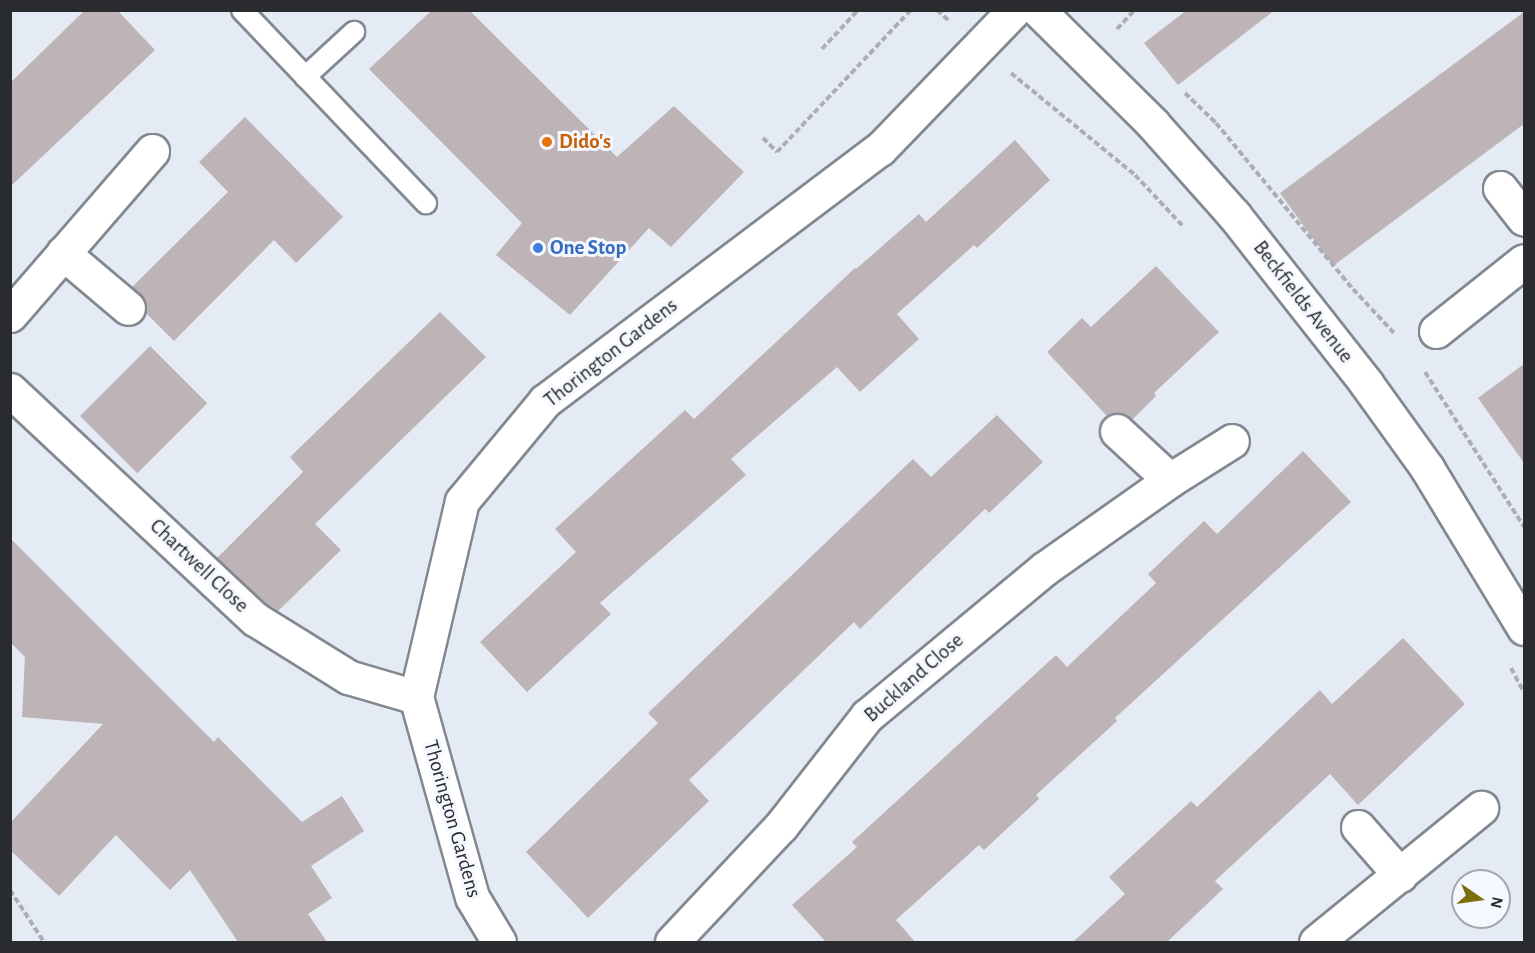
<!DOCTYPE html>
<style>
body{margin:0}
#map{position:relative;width:1535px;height:953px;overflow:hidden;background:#e5ebf4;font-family:"Alegreya Sans",sans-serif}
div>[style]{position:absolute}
.building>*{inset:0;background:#beb3b7;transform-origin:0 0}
.path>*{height:4px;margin-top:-2px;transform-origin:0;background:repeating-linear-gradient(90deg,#aaafb6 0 6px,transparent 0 9px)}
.roads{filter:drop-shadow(2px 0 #828890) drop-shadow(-2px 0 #828890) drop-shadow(0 2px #828890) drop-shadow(0 -2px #828890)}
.service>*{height:20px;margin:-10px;padding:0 10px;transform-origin:10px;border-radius:10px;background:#fff}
.minor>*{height:33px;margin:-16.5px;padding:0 16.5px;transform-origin:16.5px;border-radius:16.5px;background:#fff}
.dots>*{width:16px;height:16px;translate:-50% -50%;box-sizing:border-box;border:3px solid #f5f8fe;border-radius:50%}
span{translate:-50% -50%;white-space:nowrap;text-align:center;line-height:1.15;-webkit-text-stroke:6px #f5f8fe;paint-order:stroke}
.food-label{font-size:21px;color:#c56008;font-weight:700}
.left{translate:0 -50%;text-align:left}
.shop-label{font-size:21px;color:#366cbe;font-weight:700}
.street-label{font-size:21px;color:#292b2e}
.frame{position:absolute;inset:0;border:12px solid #292b2e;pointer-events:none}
.north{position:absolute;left:1451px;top:869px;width:60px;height:60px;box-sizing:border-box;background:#f5f8fe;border:2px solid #a3a6ab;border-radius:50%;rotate:103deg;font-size:16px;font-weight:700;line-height:24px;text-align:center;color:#292b2e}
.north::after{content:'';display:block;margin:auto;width:21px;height:27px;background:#7c6e0a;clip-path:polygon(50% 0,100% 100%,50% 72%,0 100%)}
</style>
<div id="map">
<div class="building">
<div style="clip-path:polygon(85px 10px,117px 10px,155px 50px,10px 187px,10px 83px)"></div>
<div style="clip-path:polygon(432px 10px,469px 10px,617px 157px,674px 106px,744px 172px,671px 247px,649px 228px,570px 315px,496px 255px,522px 223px,369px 69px)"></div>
<div style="clip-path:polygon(1187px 10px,1275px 10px,1178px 85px,1144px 43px)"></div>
<div style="clip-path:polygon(1524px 12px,1524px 124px,1333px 266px,1280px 193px)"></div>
<div style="clip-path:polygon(245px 117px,343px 217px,296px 263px,274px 240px,174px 341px,146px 313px,145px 301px,132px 287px,228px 192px,199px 162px)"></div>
<div style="clip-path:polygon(1015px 140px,1050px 180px,977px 248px,974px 245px,897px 314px,919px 339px,860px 392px,837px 367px,731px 459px,746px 475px,600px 603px,611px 614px,527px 692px,480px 642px,576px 552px,555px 529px,685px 410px,694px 419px,855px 268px,856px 269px,919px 214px,926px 222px)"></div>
<div style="clip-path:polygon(1156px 266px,1219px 332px,1154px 393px,1156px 396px,1132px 420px,1121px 413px,1107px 416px,1047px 352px,1082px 318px,1091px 327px)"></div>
<div style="clip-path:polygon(440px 312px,486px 357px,315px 524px,341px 550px,278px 611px,266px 604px,217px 558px,303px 472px,290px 457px)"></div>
<div style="left:150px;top:346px;width:81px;height:99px;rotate:45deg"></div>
<div style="clip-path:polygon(1524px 364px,1524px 463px,1478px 398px)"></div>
<div style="clip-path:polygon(997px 415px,1043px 462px,989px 513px,985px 509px,860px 629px,854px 622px,689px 780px,709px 801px,588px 918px,526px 852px,658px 723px,648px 713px,913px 459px,931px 477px)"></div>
<div style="clip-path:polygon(1303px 451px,1351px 502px,1115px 718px,1117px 721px,1036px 795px,1039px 799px,984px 850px,979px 845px,896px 920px,915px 942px,826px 942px,792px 905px,857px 847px,852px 842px,1056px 655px,1067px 667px,1156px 583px,1148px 574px,1204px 521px,1217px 534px)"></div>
<div style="clip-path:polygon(10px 538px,214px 742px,218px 737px,302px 822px,342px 796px,364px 831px,311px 866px,332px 898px,308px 914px,327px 942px,238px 942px,190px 870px,170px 890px,116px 835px,59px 896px,10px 850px,10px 823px,103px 724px,22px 717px,25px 657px,10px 642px)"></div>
<div style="clip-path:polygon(1403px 638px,1465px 704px,1358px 805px,1330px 774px,1215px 881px,1223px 889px,1167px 942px,1073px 942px,1125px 894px,1109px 877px,1191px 801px,1197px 807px,1320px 690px,1332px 704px)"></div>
</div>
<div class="path">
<div style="left:937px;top:10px;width:15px;rotate:42deg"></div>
<div style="left:1117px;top:29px;width:26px;rotate:-47deg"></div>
<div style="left:822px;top:49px;width:53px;rotate:-47.3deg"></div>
<div style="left:1011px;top:73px;width:161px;rotate:39.4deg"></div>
<div style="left:1135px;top:175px;width:69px;rotate:46.8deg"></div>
<div style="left:1185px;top:93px;width:43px;rotate:44.1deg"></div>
<div style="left:1216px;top:123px;width:215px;rotate:50.5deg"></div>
<div style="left:1353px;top:289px;width:60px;rotate:47deg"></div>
<div style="left:763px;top:138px;width:20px;rotate:45deg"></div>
<div style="left:777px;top:152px;width:195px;rotate:-46.7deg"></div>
<div style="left:1425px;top:372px;width:184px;rotate:57.4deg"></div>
<div style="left:1511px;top:668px;width:27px;rotate:62deg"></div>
<div style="left:10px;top:890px;width:62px;rotate:56.8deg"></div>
</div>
<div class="roads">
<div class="service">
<div style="left:242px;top:10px;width:267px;rotate:46.4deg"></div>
<div style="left:305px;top:77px;width:67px;rotate:-42.6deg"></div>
</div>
<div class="minor">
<div style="left:1038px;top:10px;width:162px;rotate:44.7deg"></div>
<div style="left:1153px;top:124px;width:122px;rotate:48.3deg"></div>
<div style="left:1234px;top:215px;width:214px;rotate:51.8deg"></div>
<div style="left:1366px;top:383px;width:105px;rotate:54.3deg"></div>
<div style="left:1427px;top:468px;width:187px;rotate:58.8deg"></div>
<div style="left:1500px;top:188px;width:39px;rotate:52deg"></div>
<div style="left:63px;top:253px;width:85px;rotate:40.2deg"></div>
<div style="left:10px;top:315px;width:217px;rotate:-49.1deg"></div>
<div style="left:1436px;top:331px;width:112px;rotate:-38.5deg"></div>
<div style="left:10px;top:390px;width:335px;rotate:43.1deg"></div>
<div style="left:255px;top:619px;width:110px;rotate:31.9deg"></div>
<div style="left:348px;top:677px;width:71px;rotate:16.4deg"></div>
<div style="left:1117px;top:431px;width:72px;rotate:42.8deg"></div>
<div style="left:1358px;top:827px;width:64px;rotate:48.8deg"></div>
<div style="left:499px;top:942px;width:52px;rotate:-121deg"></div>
<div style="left:472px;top:897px;width:208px;rotate:-105.6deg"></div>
<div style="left:416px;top:697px;width:201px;rotate:-76.8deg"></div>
<div style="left:462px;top:501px;width:130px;rotate:-50.3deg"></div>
<div style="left:545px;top:401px;width:419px;rotate:-37deg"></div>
<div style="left:880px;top:149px;width:193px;rotate:-46deg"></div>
<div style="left:672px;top:942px;width:159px;rotate:-46.8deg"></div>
<div style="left:781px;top:826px;width:140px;rotate:-52deg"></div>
<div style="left:867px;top:716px;width:230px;rotate:-39.7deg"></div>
<div style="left:1044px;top:569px;width:154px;rotate:-35.2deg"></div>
<div style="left:1170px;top:480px;width:73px;rotate:-32.2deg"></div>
<div style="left:1316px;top:942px;width:213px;rotate:-39.1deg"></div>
</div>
</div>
<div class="dots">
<div style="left:547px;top:142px;background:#e8710a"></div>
<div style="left:538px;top:248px;background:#3f7fe0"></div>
</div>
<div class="food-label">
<span class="left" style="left:559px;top:142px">Dido's</span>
</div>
<div class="shop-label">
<span class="left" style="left:550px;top:248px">One Stop</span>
</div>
<div class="street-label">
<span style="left:1303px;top:302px;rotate:52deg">Beckfields Avenue</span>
<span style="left:611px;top:353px;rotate:-38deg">Thorington Gardens</span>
<span style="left:199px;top:566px;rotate:43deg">Chartwell Close</span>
<span style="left:914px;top:678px;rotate:-41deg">Buckland Close</span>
<span style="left:452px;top:819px;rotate:74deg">Thorington Gardens</span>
</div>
<div class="frame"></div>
<div class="north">N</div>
</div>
